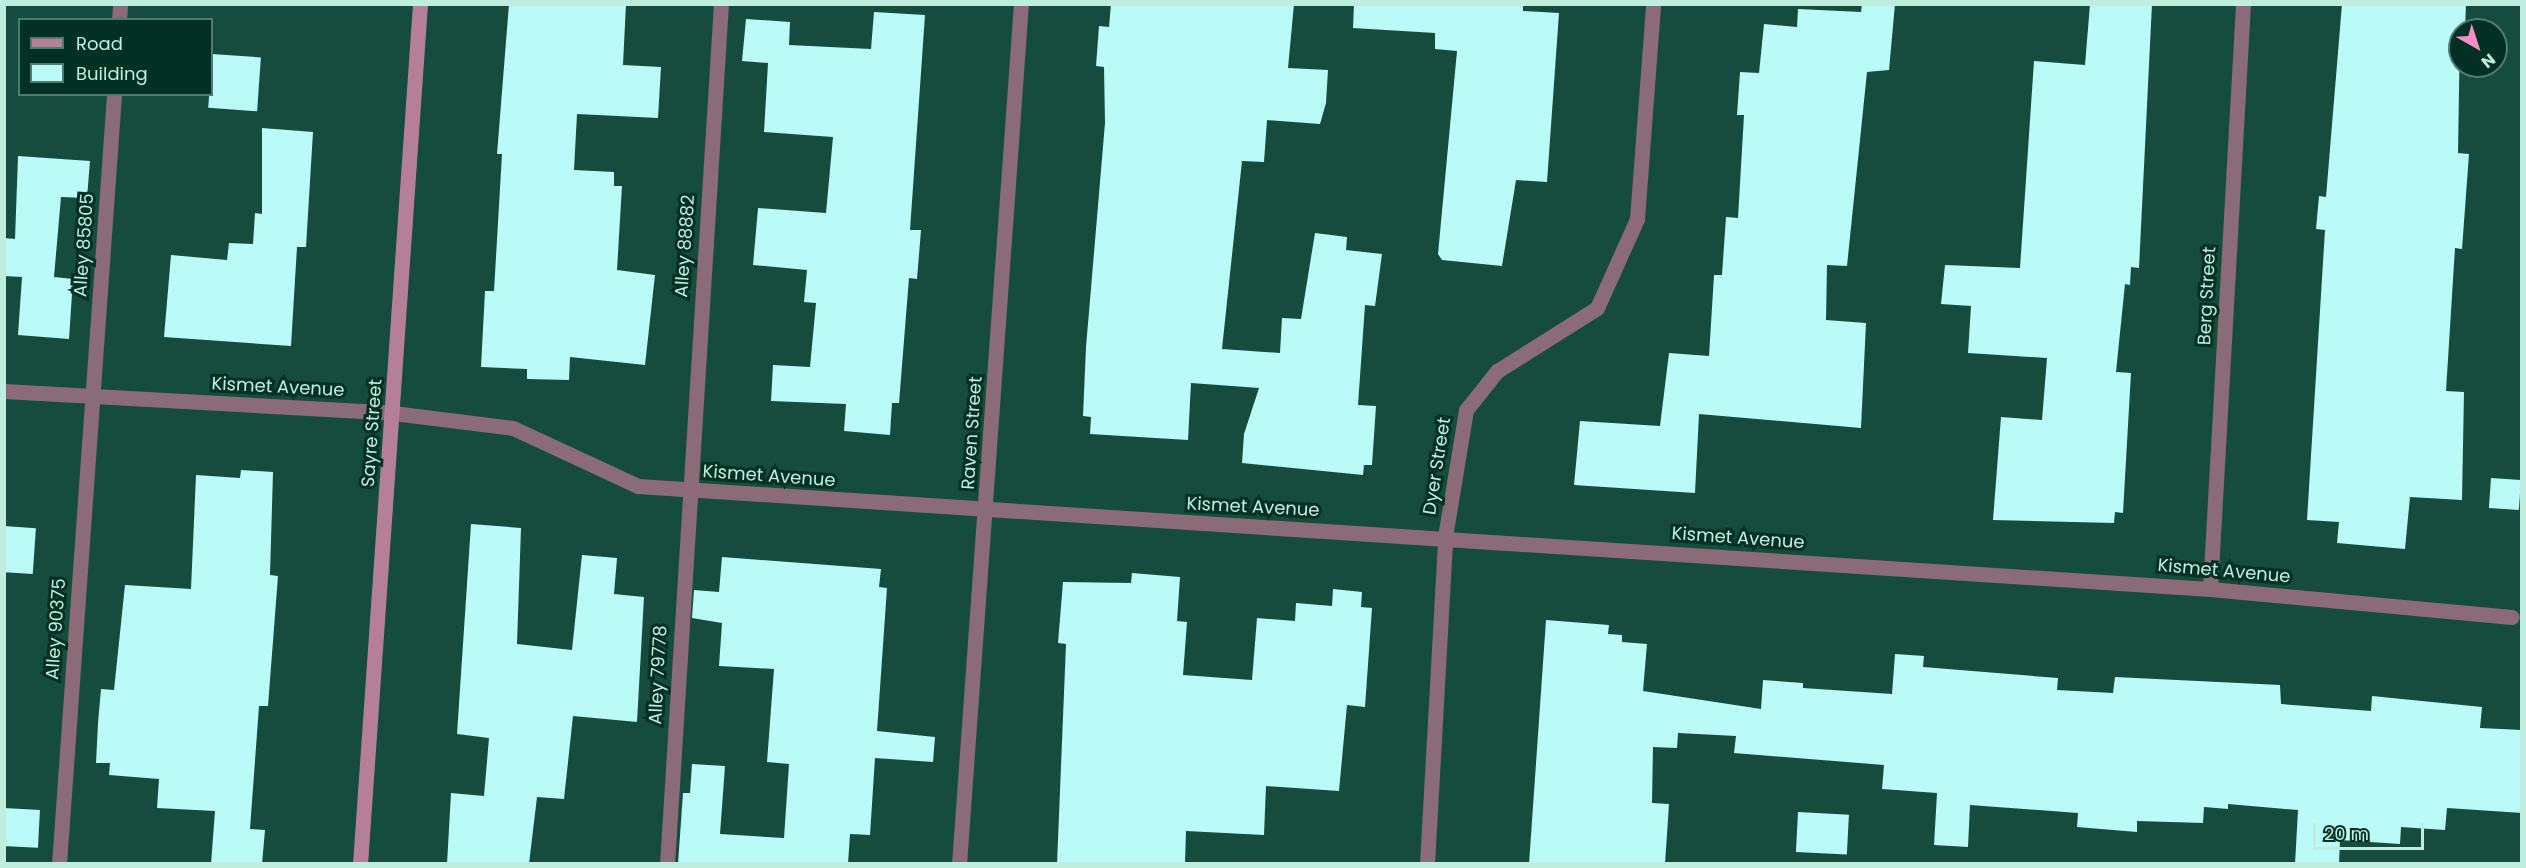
<!DOCTYPE html>
<style>
body{margin:0}
#map{position:relative;width:2526px;height:868px;overflow:hidden;background:#154c3d;font-family:Poppins,sans-serif}
div>[style]{position:absolute}
.building>*{inset:0;background:#bafbf7;transform-origin:0 0}
.lane>*{height:15px;margin:-7.5px;padding:0 7.5px;transform-origin:7.5px;border-radius:7.5px;background:#8c6b79}
.street>*{height:15px;margin:-7.5px;padding:0 7.5px;transform-origin:7.5px;border-radius:7.5px;background:#8c6b79}
.secondary>*{height:15px;margin:-7.5px;padding:0 7.5px;transform-origin:7.5px;border-radius:7.5px;background:#b58097}
span{translate:-50% -50%;white-space:nowrap;text-align:center;line-height:1.15;-webkit-text-stroke:6px #023025;paint-order:stroke}
.street-label{font-size:18px;color:#c0eede}
.frame{position:absolute;inset:0;border:6px solid #c0eede;pointer-events:none}
.legend{position:absolute;left:18px;top:18px;width:195px;height:78px;box-sizing:border-box;background:#023025;border:2px solid #4e7c6f;margin:0;padding:8px 10px;list-style:none;font-size:18px;color:#c0eede}
.legend li{display:flex;align-items:center;gap:12px;height:30px}
.legend b{width:30px;border:2px solid #4e7c6f}
.north{position:absolute;left:2448px;top:18px;width:60px;height:60px;box-sizing:border-box;background:#023025;border:2px solid #4e7c6f;border-radius:50%;rotate:141deg;font-size:16px;font-weight:700;line-height:24px;text-align:center;color:#c0eede}
.north::after{content:'';display:block;margin:auto;width:21px;height:27px;background:#fc8fc1;clip-path:polygon(50% 0,100% 100%,50% 72%,0 100%)}
.scale{position:absolute;left:2313px;top:823px;width:111px;height:27px;box-sizing:border-box;border:3px solid #c0eede;border-top:0;padding-left:8px;font-size:18px;line-height:21px;white-space:nowrap;color:#c0eede;-webkit-text-stroke:4px #023025;paint-order:stroke}
</style>
<div id="map">
<div class="building">
<div style="clip-path:polygon(509px 4px,626px 4px,623px 65px,661px 67px,658px 118px,577px 114px,574px 170px,614px 172px,614px 186px,622px 186px,617px 270px,655px 275px,645px 365px,570px 357px,569px 380px,527px 379px,527px 369px,481px 367px,485px 291px,494px 291px,502px 154px,497px 154px)"></div>
<div style="clip-path:polygon(1111px 4px,1294px 4px,1288px 68px,1328px 70px,1326px 103px,1320px 124px,1267px 120px,1264px 162px,1242px 161px,1222px 349px,1280px 353px,1282px 318px,1301px 319px,1315px 233px,1347px 237px,1346px 250px,1382px 254px,1375px 306px,1365px 305px,1358px 405px,1376px 406px,1372px 465px,1364px 465px,1363px 475px,1242px 463px,1244px 434px,1259px 388px,1191px 383px,1188px 440px,1090px 434px,1091px 417px,1083px 416px,1086px 347px,1105px 123px,1104px 67px,1096px 66px,1099px 26px,1109px 27px)"></div>
<div style="clip-path:polygon(1354px 4px,1523px 4px,1523px 11px,1559px 13px,1547px 182px,1516px 180px,1502px 266px,1442px 260px,1438px 254px,1457px 51px,1435px 49px,1435px 33px,1353px 28px)"></div>
<div style="clip-path:polygon(1862px 4px,1895px 4px,1889px 70px,1867px 72px,1847px 266px,1827px 265px,1826px 320px,1866px 323px,1861px 428px,1699px 414px,1695px 493px,1574px 485px,1580px 421px,1660px 426px,1669px 353px,1709px 356px,1714px 275px,1722px 275px,1726px 217px,1738px 218px,1744px 115px,1737px 115px,1740px 72px,1759px 73px,1764px 24px,1797px 27px,1798px 9px,1861px 12px)"></div>
<div style="clip-path:polygon(2090px 4px,2152px 4px,2139px 268px,2131px 267px,2130px 285px,2125px 284px,2116px 372px,2131px 373px,2123px 513px,2115px 512px,2114px 523px,1993px 520px,2001px 417px,2042px 420px,2047px 358px,1968px 353px,1971px 306px,1941px 304px,1945px 265px,2020px 268px,2034px 61px,2085px 65px)"></div>
<div style="clip-path:polygon(2342px 4px,2466px 4px,2465px 30px,2460px 30px,2458px 153px,2469px 154px,2462px 249px,2455px 248px,2446px 391px,2464px 392px,2462px 500px,2410px 497px,2405px 549px,2337px 543px,2339px 522px,2307px 520px,2325px 230px,2316px 229px,2319px 196px,2326px 197px)"></div>
<div style="clip-path:polygon(874px 12px,925px 15px,910px 230px,921px 230px,917px 279px,909px 278px,899px 403px,892px 403px,890px 435px,844px 431px,846px 404px,771px 401px,773px 365px,810px 367px,816px 303px,804px 302px,807px 270px,753px 265px,758px 208px,826px 213px,833px 137px,764px 132px,768px 63px,742px 61px,746px 19px,790px 22px,789px 45px,871px 49px)"></div>
<div style="left:212px;top:54px;width:49px;height:54px;rotate:4deg"></div>
<div style="clip-path:polygon(262px 128px,313px 132px,306px 247px,297px 247px,291px 346px,164px 337px,171px 255px,227px 260px,229px 243px,253px 244px,255px 213px,262px 214px)"></div>
<div style="clip-path:polygon(18px 156px,90px 161px,87px 198px,61px 197px,54px 277px,73px 279px,69px 339px,18px 335px,22px 277px,4px 276px,4px 238px,15px 239px)"></div>
<div style="clip-path:polygon(241px 470px,273px 472px,270px 575px,278px 576px,268px 706px,259px 706px,250px 829px,265px 830px,262px 864px,211px 864px,215px 811px,157px 808px,159px 779px,109px 775px,110px 763px,96px 763px,98px 723px,101px 689px,114px 690px,125px 585px,191px 589px,196px 475px,240px 478px)"></div>
<div style="left:2491px;top:478px;width:30px;height:30px;rotate:4deg"></div>
<div style="clip-path:polygon(471px 524px,521px 528px,517px 644px,572px 650px,582px 555px,617px 558px,614px 594px,644px 597px,637px 722px,573px 716px,564px 799px,537px 797px,529px 864px,447px 864px,451px 793px,484px 796px,489px 738px,457px 734px)"></div>
<div style="left:4px;top:526px;width:32px;height:46px;rotate:4deg"></div>
<div style="clip-path:polygon(722px 557px,881px 569px,879px 587px,887px 588px,877px 731px,935px 737px,933px 762px,875px 758px,870px 835px,850px 834px,848px 864px,678px 864px,683px 793px,690px 793px,692px 764px,725px 766px,720px 834px,784px 838px,789px 764px,767px 762px,774px 669px,719px 666px,722px 623px,692px 618px,694px 590px,719px 592px)"></div>
<div style="clip-path:polygon(1132px 573px,1180px 577px,1177px 621px,1187px 622px,1183px 675px,1252px 680px,1257px 618px,1295px 621px,1296px 603px,1332px 606px,1333px 589px,1362px 592px,1361px 607px,1372px 608px,1365px 707px,1347px 705px,1339px 791px,1266px 786px,1264px 835px,1186px 831px,1185px 864px,1057px 864px,1066px 644px,1058px 643px,1063px 582px,1131px 583px)"></div>
<div style="clip-path:polygon(1546px 620px,1609px 625px,1608px 634px,1622px 635px,1622px 642px,1647px 644px,1643px 691px,1761px 709px,1763px 680px,1803px 683px,1803px 688px,1892px 694px,1895px 654px,1924px 656px,1923px 667px,2058px 678px,2057px 690px,2113px 693px,2115px 677px,2280px 685px,2281px 704px,2371px 711px,2372px 696px,2482px 707px,2480px 728px,2522px 730px,2522px 813px,2447px 808px,2445px 830px,2401px 827px,2400px 844px,2340px 840px,2339px 864px,2295px 864px,2298px 810px,2228px 804px,2228px 809px,2204px 807px,2203px 823px,2137px 821px,2137px 832px,2077px 827px,2078px 813px,1970px 805px,1968px 847px,1934px 845px,1937px 793px,1882px 789px,1884px 765px,1734px 753px,1736px 736px,1678px 733px,1677px 748px,1653px 747px,1652px 803px,1669px 804px,1665px 864px,1529px 864px)"></div>
<div style="left:4px;top:808px;width:36px;height:38px;rotate:3deg"></div>
<div style="left:1798px;top:812px;width:51px;height:40px;rotate:3deg"></div>
</div>
<div class="lane">
<div style="left:119px;top:20px;width:16px;rotate:-86deg"></div>
<div style="left:59px;top:864px;width:772px;rotate:-85.91deg"></div>
<div style="left:667px;top:864px;width:862px;rotate:-86.41deg"></div>
</div>
<div class="street">
<div style="left:4px;top:391px;width:390px;rotate:3.2deg"></div>
<div style="left:393px;top:413px;width:121px;rotate:7.1deg"></div>
<div style="left:513px;top:428px;width:138px;rotate:24.9deg"></div>
<div style="left:638px;top:486px;width:1575px;rotate:3.75deg"></div>
<div style="left:2210px;top:589px;width:303px;rotate:5.3deg"></div>
<div style="left:2210px;top:589px;width:586px;rotate:-86.77deg"></div>
<div style="left:959px;top:864px;width:862px;rotate:-85.88deg"></div>
<div style="left:1427px;top:864px;width:327px;rotate:-86.8deg"></div>
<div style="left:1445px;top:537px;width:129px;rotate:-80.6deg"></div>
<div style="left:1466px;top:410px;width:50px;rotate:-51.5deg"></div>
<div style="left:1497px;top:371px;width:118px;rotate:-32.2deg"></div>
<div style="left:1597px;top:308px;width:98px;rotate:-65.8deg"></div>
<div style="left:1637px;top:219px;width:216px;rotate:-85.7deg"></div>
</div>
<div class="secondary">
<div style="left:360px;top:864px;width:862px;rotate:-86.01deg"></div>
</div>
<div class="street-label">
<span style="left:84px;top:245px;rotate:-86deg">Alley 85805</span>
<span style="left:685px;top:246px;rotate:-86deg">Alley 88882</span>
<span style="left:2207px;top:296px;rotate:-87deg">Berg Street</span>
<span style="left:278px;top:387px;rotate:3deg">Kismet Avenue</span>
<span style="left:372px;top:433px;rotate:-86deg">Sayre Street</span>
<span style="left:972px;top:433px;rotate:-86deg">Raven Street</span>
<span style="left:1437px;top:466px;rotate:-81deg">Dyer Street</span>
<span style="left:769px;top:476px;rotate:4deg">Kismet Avenue</span>
<span style="left:1253px;top:507px;rotate:3deg">Kismet Avenue</span>
<span style="left:1738px;top:538px;rotate:4deg">Kismet Avenue</span>
<span style="left:2224px;top:571px;rotate:5deg">Kismet Avenue</span>
<span style="left:56px;top:629px;rotate:-86deg">Alley 90375</span>
<span style="left:658px;top:675px;rotate:-87deg">Alley 79778</span>
</div>
<div class="frame"></div>
<ul class="legend">
<li><b style="height:8px;background:#b58097"></b>Road</li>
<li><b style="height:16px;background:#bafbf7"></b>Building</li>
</ul>
<div class="north">N</div>
<div class="scale">20 m</div>
</div>
